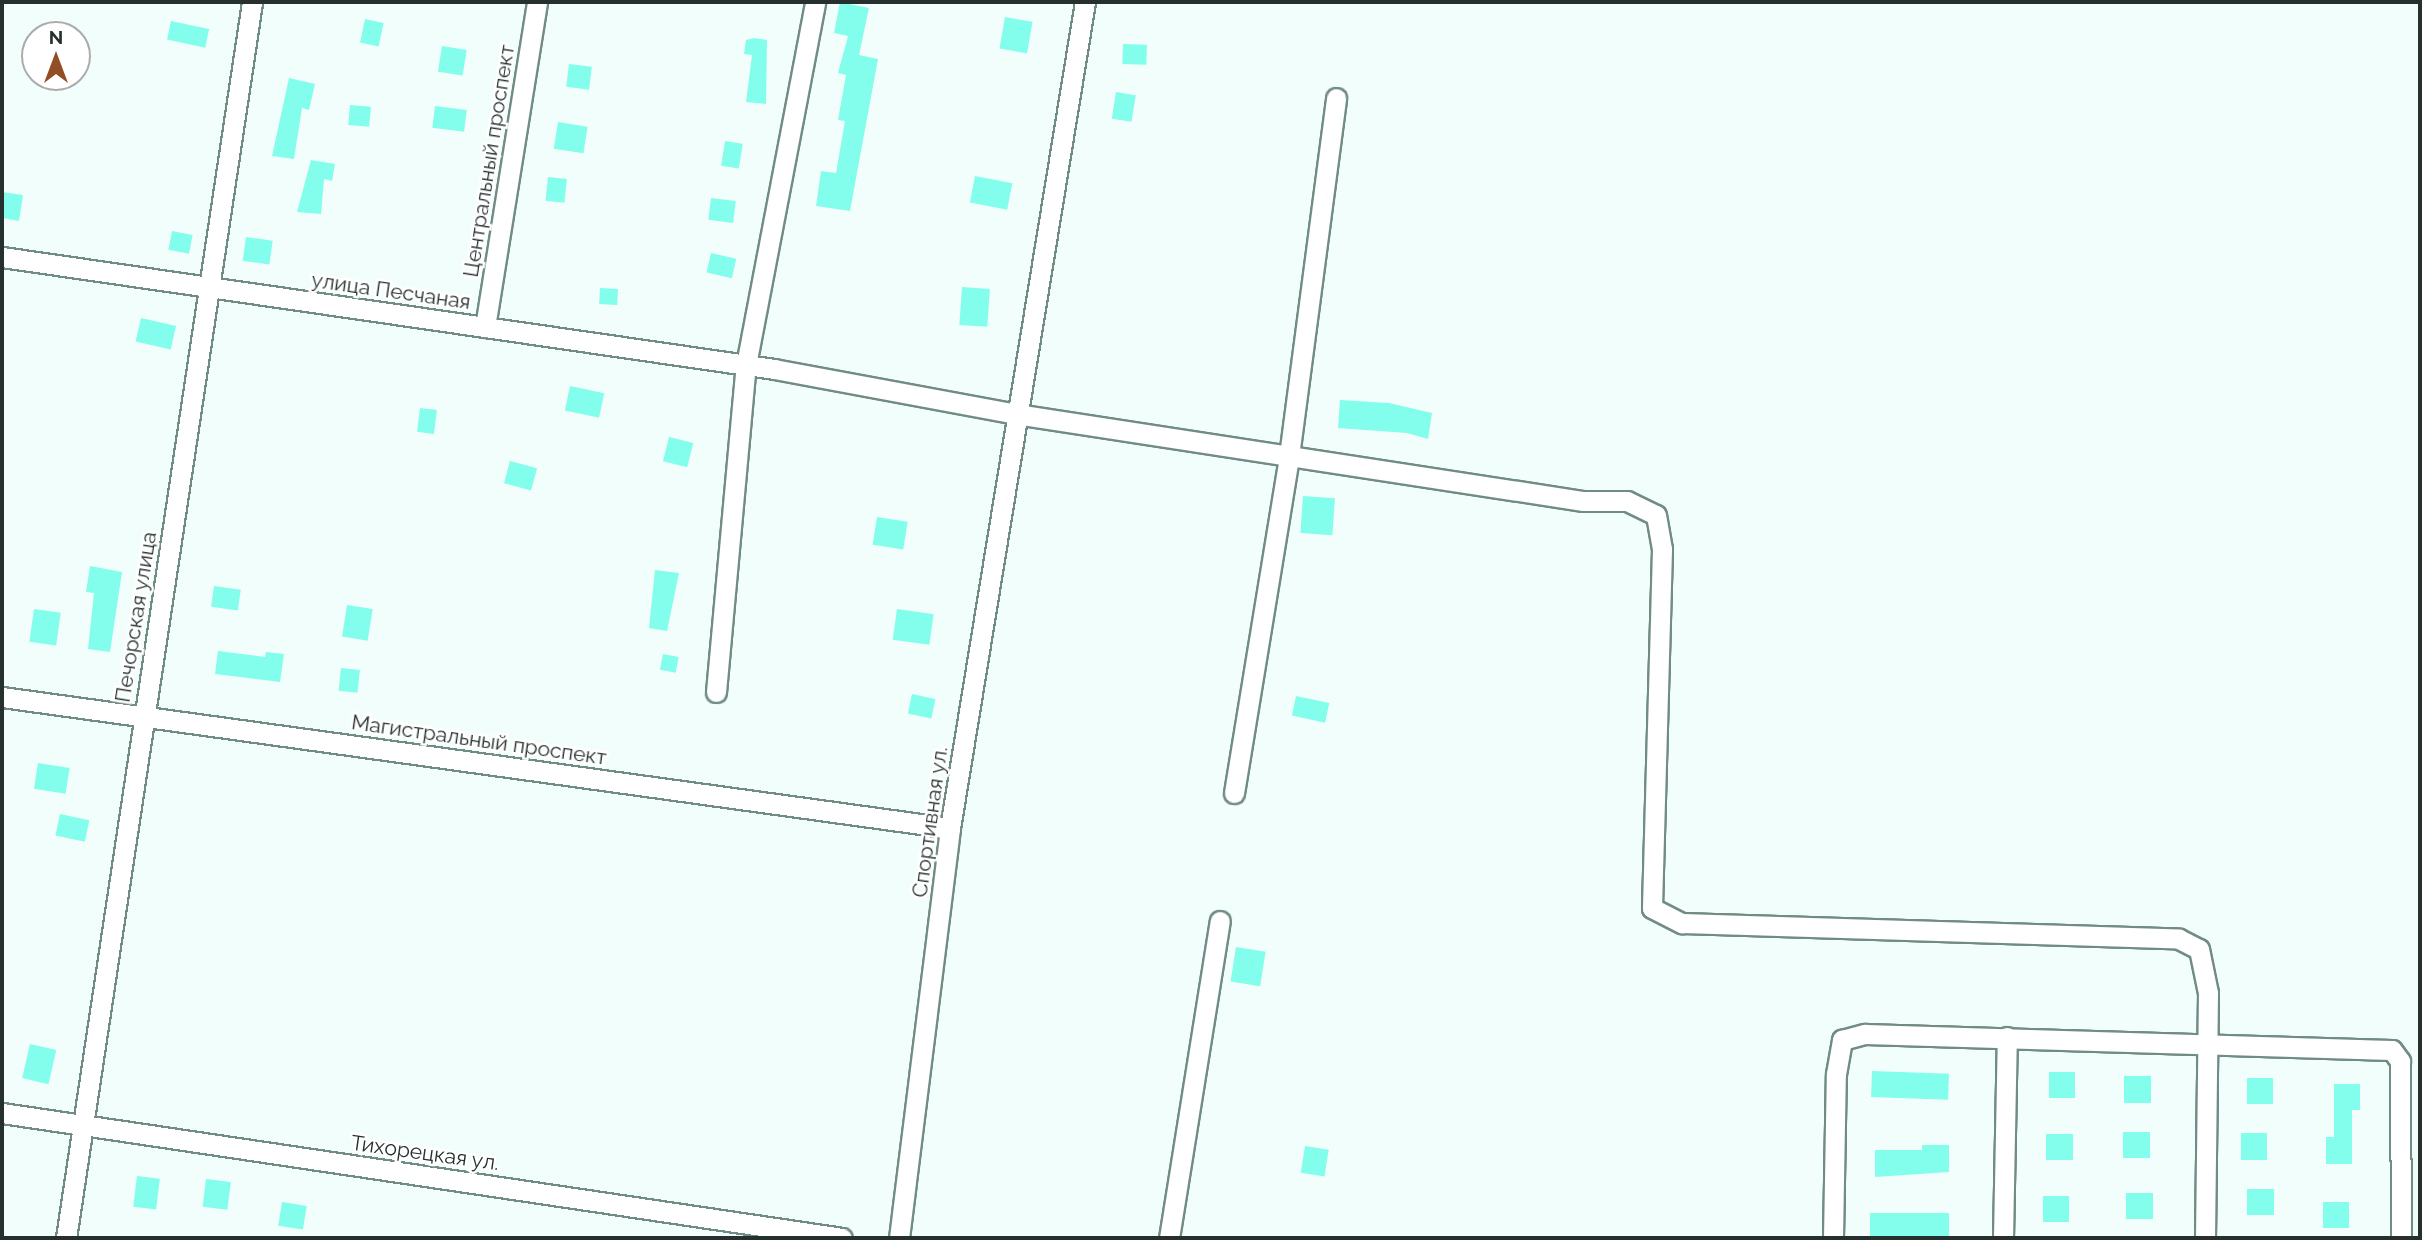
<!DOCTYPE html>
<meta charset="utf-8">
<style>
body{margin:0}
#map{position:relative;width:2422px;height:1240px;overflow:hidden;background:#f2fefb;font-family:Raleway,sans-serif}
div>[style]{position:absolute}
.building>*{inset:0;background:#83fdec;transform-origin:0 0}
.roads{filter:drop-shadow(2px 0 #718c87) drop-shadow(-2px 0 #718c87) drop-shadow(0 2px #718c87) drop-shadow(0 -2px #718c87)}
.minor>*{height:19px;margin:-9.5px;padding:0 9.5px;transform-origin:9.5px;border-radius:9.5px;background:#fff}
span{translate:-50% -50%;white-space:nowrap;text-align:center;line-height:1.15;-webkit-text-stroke:5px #fff;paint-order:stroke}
.street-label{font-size:21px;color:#26312f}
.frame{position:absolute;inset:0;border:4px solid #26312f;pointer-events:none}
.north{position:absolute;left:21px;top:21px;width:70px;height:70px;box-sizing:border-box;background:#fff;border:2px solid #a8adac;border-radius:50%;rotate:0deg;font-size:19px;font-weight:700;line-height:28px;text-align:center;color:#26312f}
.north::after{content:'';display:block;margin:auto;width:24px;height:32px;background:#934d25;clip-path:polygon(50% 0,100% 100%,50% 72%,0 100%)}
</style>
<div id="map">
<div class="building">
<div style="clip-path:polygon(840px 2px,869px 8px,859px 55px,878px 59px,850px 211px,816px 206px,821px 171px,836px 173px,845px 121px,838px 120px,846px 75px,838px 73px,848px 36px,834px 33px)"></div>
<div style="left:1005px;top:17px;width:28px;height:32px;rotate:10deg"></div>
<div style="left:365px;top:19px;width:19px;height:24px;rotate:12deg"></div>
<div style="left:171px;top:21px;width:39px;height:19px;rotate:12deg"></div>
<div style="clip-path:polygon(754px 38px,767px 40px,766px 104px,746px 102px,752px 55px,744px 54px,746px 40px)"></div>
<div style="left:1123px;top:44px;width:24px;height:20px;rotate:2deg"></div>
<div style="left:442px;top:46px;width:25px;height:26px;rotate:9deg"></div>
<div style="left:569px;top:64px;width:23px;height:23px;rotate:7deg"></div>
<div style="clip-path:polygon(289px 78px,315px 84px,309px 110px,302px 108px,294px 159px,272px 156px)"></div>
<div style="left:1116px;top:92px;width:20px;height:27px;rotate:9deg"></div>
<div style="left:350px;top:105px;width:21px;height:20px;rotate:5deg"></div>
<div style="left:435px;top:106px;width:32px;height:22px;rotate:7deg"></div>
<div style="left:558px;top:122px;width:30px;height:27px;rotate:9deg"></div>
<div style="left:725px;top:141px;width:18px;height:25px;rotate:9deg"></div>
<div style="clip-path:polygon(311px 160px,335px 164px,332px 181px,324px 179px,321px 214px,297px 212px)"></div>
<div style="left:975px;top:176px;width:38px;height:27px;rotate:11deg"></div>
<div style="left:548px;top:177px;width:19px;height:24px;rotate:6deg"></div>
<div style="clip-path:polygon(2px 192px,23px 195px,19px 221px,2px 218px)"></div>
<div style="left:711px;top:198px;width:25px;height:22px;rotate:7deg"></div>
<div style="left:172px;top:231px;width:21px;height:19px;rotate:11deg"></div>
<div style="left:246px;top:237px;width:27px;height:24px;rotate:8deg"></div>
<div style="left:711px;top:253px;width:26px;height:20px;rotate:13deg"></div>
<div style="left:962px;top:287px;width:28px;height:38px;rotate:4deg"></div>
<div style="left:600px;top:288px;width:18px;height:16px;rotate:3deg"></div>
<div style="left:141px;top:318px;width:36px;height:24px;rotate:13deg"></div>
<div style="left:570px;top:386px;width:35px;height:25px;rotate:12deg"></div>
<div style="clip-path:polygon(1340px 400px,1389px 403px,1432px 413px,1428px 439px,1407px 433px,1338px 428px)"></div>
<div style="left:420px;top:408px;width:17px;height:24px;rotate:7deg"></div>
<div style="left:669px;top:437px;width:25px;height:25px;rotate:14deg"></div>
<div style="left:510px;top:461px;width:28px;height:23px;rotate:15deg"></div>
<div style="left:1303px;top:496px;width:32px;height:37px;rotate:4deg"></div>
<div style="left:877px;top:517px;width:31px;height:28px;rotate:9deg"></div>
<div style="clip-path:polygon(90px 566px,122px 572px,110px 652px,88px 649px,94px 593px,86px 592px)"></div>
<div style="clip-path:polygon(655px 570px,679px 573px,667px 631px,649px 628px)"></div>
<div style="left:214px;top:586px;width:27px;height:21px;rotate:8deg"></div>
<div style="left:347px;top:605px;width:26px;height:32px;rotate:9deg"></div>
<div style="left:34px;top:609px;width:27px;height:33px;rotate:8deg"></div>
<div style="left:897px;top:609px;width:37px;height:31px;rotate:8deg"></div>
<div style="clip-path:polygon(218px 651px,265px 657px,266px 652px,284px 654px,280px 682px,215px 674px)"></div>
<div style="left:663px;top:654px;width:16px;height:16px;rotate:11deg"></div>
<div style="left:341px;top:668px;width:19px;height:23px;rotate:6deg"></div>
<div style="left:912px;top:694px;width:24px;height:20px;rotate:12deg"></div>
<div style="left:1296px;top:696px;width:34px;height:20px;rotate:12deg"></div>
<div style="left:38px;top:763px;width:32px;height:26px;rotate:9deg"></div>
<div style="left:60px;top:814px;width:30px;height:22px;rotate:12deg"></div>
<div style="left:1236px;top:947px;width:30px;height:35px;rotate:9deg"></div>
<div style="left:30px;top:1044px;width:27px;height:35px;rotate:13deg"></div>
<div style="left:1872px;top:1071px;width:77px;height:26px;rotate:2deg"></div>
<div style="left:2049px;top:1072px;width:26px;height:26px"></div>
<div style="left:2124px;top:1076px;width:27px;height:27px"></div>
<div style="left:2247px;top:1078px;width:26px;height:26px"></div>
<div style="clip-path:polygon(2334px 1084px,2360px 1084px,2360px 1110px,2352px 1110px,2352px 1164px,2326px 1164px,2326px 1137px,2334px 1137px)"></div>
<div style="left:2123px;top:1132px;width:27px;height:26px"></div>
<div style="left:2241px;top:1133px;width:26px;height:27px"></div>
<div style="left:2046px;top:1134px;width:27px;height:26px"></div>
<div style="clip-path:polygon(1922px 1145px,1949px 1145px,1949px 1172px,1875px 1177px,1875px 1150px,1922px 1150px)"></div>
<div style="left:1305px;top:1146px;width:24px;height:27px;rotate:9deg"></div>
<div style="left:137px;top:1176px;width:23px;height:31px;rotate:7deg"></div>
<div style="left:206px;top:1179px;width:25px;height:28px;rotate:7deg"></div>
<div style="left:2247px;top:1189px;width:27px;height:26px"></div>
<div style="left:2126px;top:1193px;width:27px;height:26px"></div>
<div style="left:2043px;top:1196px;width:26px;height:26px"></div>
<div style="left:282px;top:1202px;width:25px;height:24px;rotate:9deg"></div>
<div style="left:2323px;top:1202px;width:26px;height:26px"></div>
<div style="left:1949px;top:1213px;width:25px;height:79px;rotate:90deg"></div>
</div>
<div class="roads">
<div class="minor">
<div style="left:2px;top:257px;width:780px;rotate:8.25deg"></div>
<div style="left:774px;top:369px;width:246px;rotate:10.5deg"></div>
<div style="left:1016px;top:414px;width:574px;rotate:8.72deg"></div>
<div style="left:1583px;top:501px;width:44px"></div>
<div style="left:1627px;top:501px;width:32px;rotate:26deg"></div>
<div style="left:1656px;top:515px;width:35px;rotate:80deg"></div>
<div style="left:1662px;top:549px;width:359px;rotate:91.6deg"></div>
<div style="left:1652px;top:908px;width:34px;rotate:27deg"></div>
<div style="left:1682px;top:923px;width:497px;rotate:1.8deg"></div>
<div style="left:2179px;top:939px;width:22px;rotate:27deg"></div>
<div style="left:2199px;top:949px;width:45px;rotate:78.4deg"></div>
<div style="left:2208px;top:993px;width:245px;rotate:90.7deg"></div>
<div style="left:485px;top:327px;width:329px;rotate:-80.9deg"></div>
<div style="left:716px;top:692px;width:328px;rotate:-84.8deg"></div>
<div style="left:746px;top:365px;width:369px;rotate:-79.2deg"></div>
<div style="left:2px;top:697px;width:957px;rotate:7.87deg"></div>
<div style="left:1234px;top:793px;width:341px;rotate:-80.7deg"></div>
<div style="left:1289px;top:456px;width:361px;rotate:-82.5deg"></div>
<div style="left:2px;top:1113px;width:849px;rotate:8.46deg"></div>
<div style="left:66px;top:1238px;width:1250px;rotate:-81.44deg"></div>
<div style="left:899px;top:1238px;width:413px;rotate:-82.9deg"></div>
<div style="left:950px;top:828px;width:837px;rotate:-80.72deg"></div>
<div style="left:1169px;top:1238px;width:321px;rotate:-80.9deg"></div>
<div style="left:1833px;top:1238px;width:164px;rotate:-89deg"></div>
<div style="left:1836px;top:1074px;width:35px;rotate:-80deg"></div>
<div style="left:1842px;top:1040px;width:24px;rotate:-15deg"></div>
<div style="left:1865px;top:1034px;width:527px;rotate:1.74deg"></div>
<div style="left:2392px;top:1050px;width:14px;rotate:54deg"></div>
<div style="left:2400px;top:1061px;width:177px;rotate:89.7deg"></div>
<div style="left:2003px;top:1238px;width:201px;rotate:-88.9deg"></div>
</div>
</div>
<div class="street-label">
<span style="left:489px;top:161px;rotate:-81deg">Центральный проспект</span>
<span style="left:391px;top:291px;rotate:8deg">улица Песчаная</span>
<span style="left:136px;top:617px;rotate:-81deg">Печорская улица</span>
<span style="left:479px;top:740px;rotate:8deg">Магистральный проспект</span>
<span style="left:930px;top:822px;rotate:-82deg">Спортивная ул.</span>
<span style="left:425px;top:1153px;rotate:8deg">Тихорецкая ул.</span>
</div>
<div class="frame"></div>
<div class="north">N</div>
</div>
